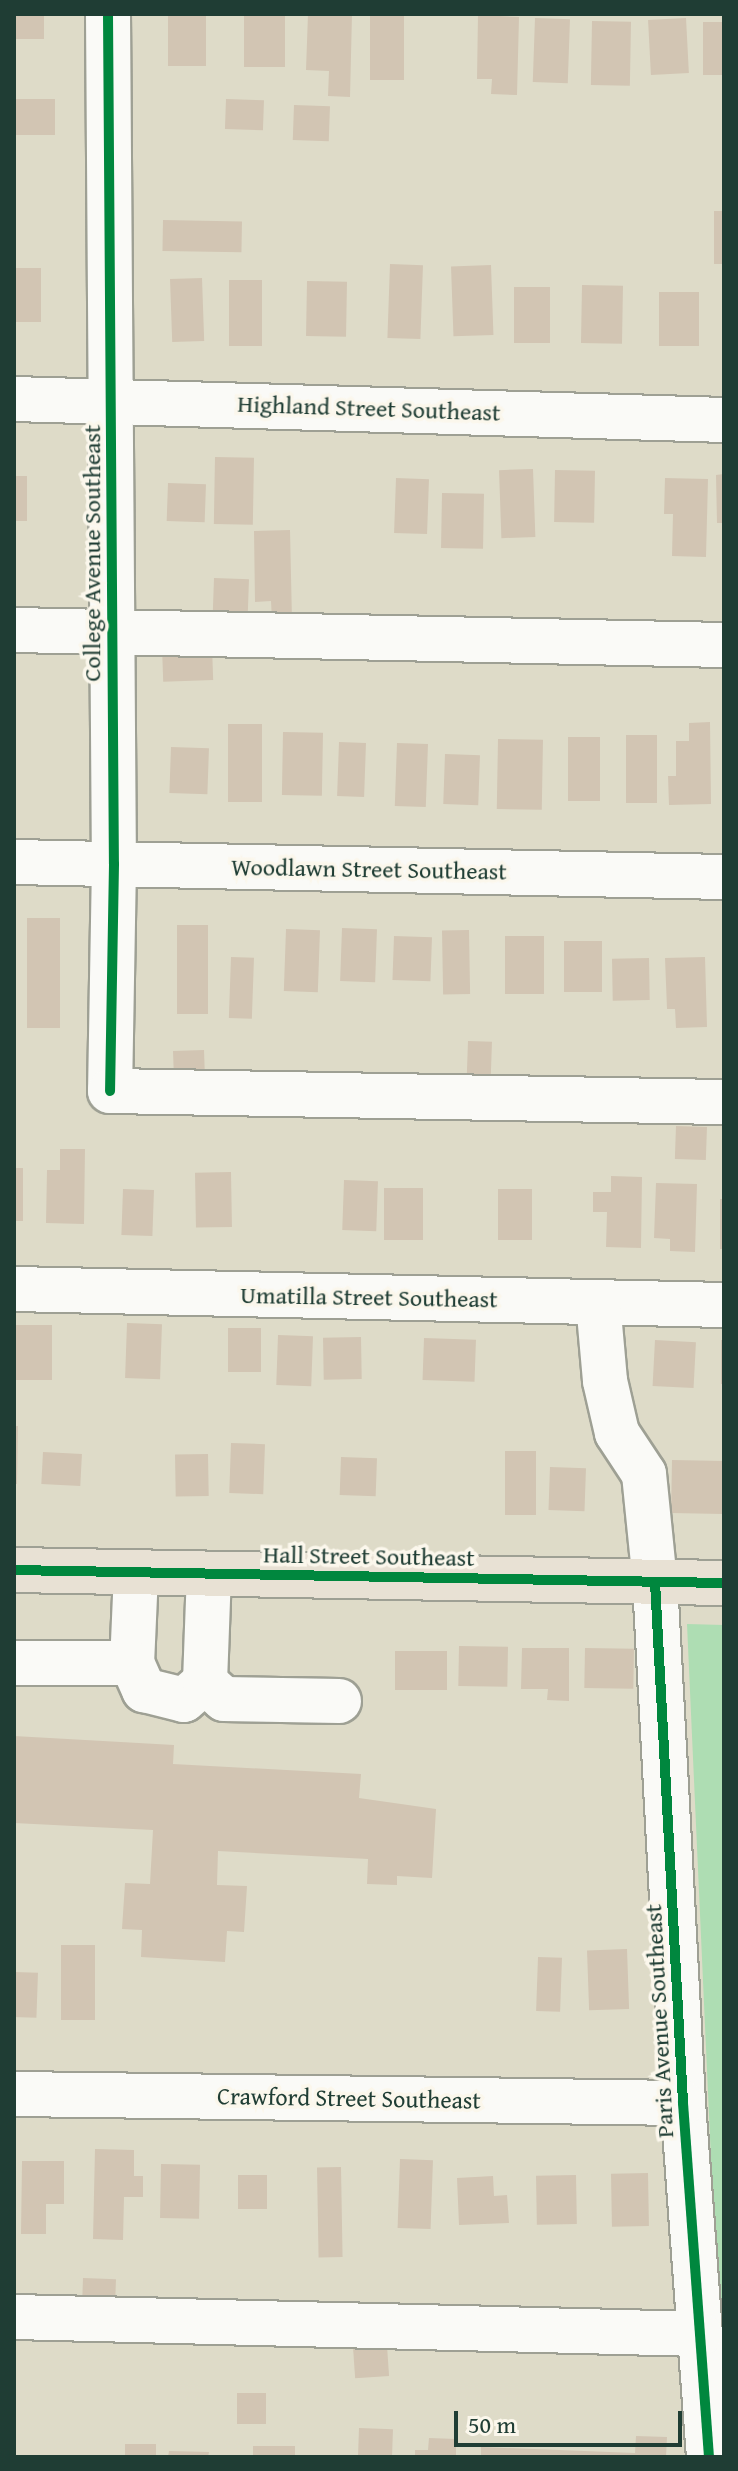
<!DOCTYPE html>
<style>
body{margin:0}
#map{position:relative;width:738px;height:2471px;overflow:hidden;background:#dedbc8;font-family:"Gentium Book Plus",serif}
div>[style]{position:absolute}
.green>*{inset:0;background:#aeddb3}
.building>*{inset:0;background:#d2c5b3;transform-origin:0 0}
.roads{filter:drop-shadow(2px 0 #9ea094) drop-shadow(-2px 0 #9ea094) drop-shadow(0 2px #9ea094) drop-shadow(0 -2px #9ea094)}
.minor>*{height:44px;margin:-22px;padding:0 22px;transform-origin:22px;border-radius:22px;background:#fafaf7}
.major>*{height:44px;margin:-22px;padding:0 22px;transform-origin:22px;border-radius:22px;background:#e8e1d4}
.cycleway>*{height:10px;margin:-5px;padding:0 5px;transform-origin:5px;border-radius:5px;background:#00873e}
span{translate:-50% -50%;white-space:nowrap;text-align:center;line-height:1.15;-webkit-text-stroke:7px #fbf7ec;paint-order:stroke}
.street-label{font-size:24px;color:#1f3d34}
.frame{position:absolute;inset:0;border:16px solid #1f3d34;pointer-events:none}
.scale{position:absolute;left:454px;top:2411px;width:228px;height:36px;box-sizing:border-box;border:4px solid #1f3d34;border-top:0;padding-left:10px;font-size:24px;line-height:28px;white-space:nowrap;color:#1f3d34;-webkit-text-stroke:6px #fbf7ec;paint-order:stroke}
</style>
<div id="map">
<div class="green">
<div style="clip-path:polygon(687px 1624px,724px 1625px,724px 2449px)"></div>
</div>
<div class="building">
<div style="left:14px;top:14px;width:30px;height:25px"></div>
<div style="left:168px;top:14px;width:38px;height:52px"></div>
<div style="left:244px;top:14px;width:41px;height:53px"></div>
<div style="clip-path:polygon(308px 14px,352px 14px,350px 97px,328px 96px,329px 71px,306px 70px)"></div>
<div style="left:370px;top:14px;width:34px;height:66px"></div>
<div style="clip-path:polygon(478px 15px,519px 17px,517px 95px,491px 94px,492px 79px,477px 79px)"></div>
<div style="left:535px;top:18px;width:35px;height:64px;rotate:2deg"></div>
<div style="left:686px;top:18px;width:55px;height:38px;rotate:87deg"></div>
<div style="left:592px;top:21px;width:39px;height:64px;rotate:1deg"></div>
<div style="left:724px;top:22px;width:53px;height:21px;rotate:90deg"></div>
<div style="left:14px;top:99px;width:41px;height:36px"></div>
<div style="left:226px;top:99px;width:38px;height:30px;rotate:2deg"></div>
<div style="left:294px;top:105px;width:36px;height:35px;rotate:2deg"></div>
<div style="left:714px;top:211px;width:10px;height:53px"></div>
<div style="left:163px;top:220px;width:79px;height:31px;rotate:1deg"></div>
<div style="left:390px;top:264px;width:33px;height:74px;rotate:2deg"></div>
<div style="left:491px;top:265px;width:70px;height:40px;rotate:88deg"></div>
<div style="left:14px;top:268px;width:27px;height:54px"></div>
<div style="left:202px;top:278px;width:63px;height:32px;rotate:88deg"></div>
<div style="left:229px;top:280px;width:33px;height:66px"></div>
<div style="left:307px;top:281px;width:40px;height:55px;rotate:1deg"></div>
<div style="left:582px;top:285px;width:41px;height:58px;rotate:1deg"></div>
<div style="left:514px;top:287px;width:36px;height:56px"></div>
<div style="left:659px;top:292px;width:40px;height:54px"></div>
<div style="left:215px;top:457px;width:39px;height:67px;rotate:1deg"></div>
<div style="left:533px;top:469px;width:68px;height:34px;rotate:88deg"></div>
<div style="left:555px;top:470px;width:40px;height:52px;rotate:1deg"></div>
<div style="clip-path:polygon(724px 474px,724px 523px,717px 523px,716px 475px)"></div>
<div style="left:14px;top:476px;width:13px;height:45px"></div>
<div style="left:396px;top:478px;width:33px;height:55px;rotate:2deg"></div>
<div style="clip-path:polygon(665px 478px,708px 479px,706px 557px,672px 556px,673px 514px,664px 514px)"></div>
<div style="left:168px;top:483px;width:38px;height:38px;rotate:2deg"></div>
<div style="left:442px;top:493px;width:42px;height:55px;rotate:1deg"></div>
<div style="clip-path:polygon(290px 530px,292px 621px,272px 621px,271px 601px,255px 602px,254px 531px)"></div>
<div style="left:214px;top:578px;width:35px;height:34px;rotate:2deg"></div>
<div style="left:212px;top:646px;width:34px;height:50px;rotate:88deg"></div>
<div style="clip-path:polygon(710px 722px,711px 804px,669px 805px,668px 776px,676px 776px,676px 741px,689px 741px,689px 723px)"></div>
<div style="left:228px;top:724px;width:34px;height:78px"></div>
<div style="left:283px;top:732px;width:40px;height:63px;rotate:1deg"></div>
<div style="left:626px;top:735px;width:31px;height:68px"></div>
<div style="left:568px;top:737px;width:32px;height:64px"></div>
<div style="left:498px;top:739px;width:45px;height:70px;rotate:1deg"></div>
<div style="left:339px;top:742px;width:27px;height:54px;rotate:2deg"></div>
<div style="left:397px;top:743px;width:31px;height:63px;rotate:2deg"></div>
<div style="left:171px;top:747px;width:38px;height:46px;rotate:2deg"></div>
<div style="left:445px;top:754px;width:35px;height:50px;rotate:2deg"></div>
<div style="left:27px;top:918px;width:33px;height:110px"></div>
<div style="left:177px;top:925px;width:31px;height:89px"></div>
<div style="left:342px;top:928px;width:35px;height:53px;rotate:2deg"></div>
<div style="left:286px;top:929px;width:34px;height:62px;rotate:2deg"></div>
<div style="left:469px;top:930px;width:64px;height:27px;rotate:89deg"></div>
<div style="left:394px;top:936px;width:38px;height:44px;rotate:2deg"></div>
<div style="left:505px;top:936px;width:39px;height:58px"></div>
<div style="left:564px;top:941px;width:38px;height:51px"></div>
<div style="left:231px;top:957px;width:23px;height:61px;rotate:2deg"></div>
<div style="clip-path:polygon(705px 957px,707px 1027px,676px 1028px,675px 1009px,667px 1009px,665px 958px)"></div>
<div style="left:649px;top:958px;width:42px;height:37px;rotate:89deg"></div>
<div style="left:468px;top:1041px;width:24px;height:33px;rotate:2deg"></div>
<div style="left:204px;top:1050px;width:31px;height:31px;rotate:88deg"></div>
<div style="left:676px;top:1126px;width:31px;height:33px;rotate:2deg"></div>
<div style="clip-path:polygon(60px 1149px,85px 1149px,84px 1224px,46px 1223px,47px 1170px,60px 1170px)"></div>
<div style="left:14px;top:1168px;width:9px;height:53px"></div>
<div style="left:231px;top:1172px;width:55px;height:36px;rotate:89deg"></div>
<div style="clip-path:polygon(611px 1176px,642px 1177px,641px 1248px,606px 1247px,607px 1212px,593px 1212px,593px 1192px,611px 1192px)"></div>
<div style="left:344px;top:1180px;width:34px;height:50px;rotate:2deg"></div>
<div style="clip-path:polygon(656px 1183px,697px 1184px,695px 1252px,670px 1251px,670px 1239px,654px 1238px)"></div>
<div style="left:384px;top:1188px;width:39px;height:52px"></div>
<div style="left:123px;top:1189px;width:31px;height:46px;rotate:2deg"></div>
<div style="left:498px;top:1189px;width:34px;height:51px"></div>
<div style="left:720px;top:1199px;width:4px;height:50px"></div>
<div style="left:127px;top:1323px;width:35px;height:55px;rotate:2deg"></div>
<div style="left:14px;top:1325px;width:38px;height:55px"></div>
<div style="left:228px;top:1328px;width:33px;height:44px"></div>
<div style="left:278px;top:1335px;width:35px;height:50px;rotate:2deg"></div>
<div style="left:361px;top:1337px;width:42px;height:38px;rotate:89deg"></div>
<div style="left:424px;top:1338px;width:52px;height:42px;rotate:2deg"></div>
<div style="left:655px;top:1340px;width:41px;height:46px;rotate:3deg"></div>
<div style="left:721px;top:1340px;width:3px;height:44px"></div>
<div style="clip-path:polygon(14px 1426px,18px 1426px,17px 1484px,14px 1484px)"></div>
<div style="left:231px;top:1443px;width:34px;height:50px;rotate:2deg"></div>
<div style="left:505px;top:1451px;width:31px;height:64px"></div>
<div style="left:43px;top:1452px;width:39px;height:32px;rotate:3deg"></div>
<div style="left:208px;top:1454px;width:42px;height:33px;rotate:89deg"></div>
<div style="left:341px;top:1457px;width:36px;height:38px;rotate:2deg"></div>
<div style="left:672px;top:1460px;width:52px;height:53px;rotate:1deg"></div>
<div style="left:550px;top:1467px;width:36px;height:43px;rotate:2deg"></div>
<div style="left:459px;top:1646px;width:49px;height:40px;rotate:1deg"></div>
<div style="clip-path:polygon(522px 1648px,569px 1648px,569px 1701px,547px 1700px,548px 1689px,521px 1689px)"></div>
<div style="left:585px;top:1648px;width:49px;height:40px;rotate:1deg"></div>
<div style="left:395px;top:1651px;width:52px;height:39px"></div>
<div style="clip-path:polygon(14px 1736px,174px 1745px,173px 1764px,361px 1774px,359px 1798px,436px 1809px,432px 1878px,397px 1876px,397px 1885px,367px 1884px,368px 1859px,218px 1851px,217px 1885px,247px 1886px,244px 1932px,227px 1931px,225px 1962px,141px 1957px,142px 1930px,122px 1929px,125px 1883px,150px 1884px,153px 1830px,14px 1823px)"></div>
<div style="left:61px;top:1945px;width:34px;height:75px"></div>
<div style="left:627px;top:1949px;width:60px;height:40px;rotate:88deg"></div>
<div style="left:538px;top:1957px;width:24px;height:54px;rotate:2deg"></div>
<div style="left:14px;top:1972px;width:24px;height:45px;rotate:2deg"></div>
<div style="clip-path:polygon(95px 2149px,134px 2150px,134px 2176px,143px 2176px,143px 2197px,124px 2197px,123px 2240px,93px 2239px)"></div>
<div style="left:400px;top:2159px;width:33px;height:69px;rotate:2deg"></div>
<div style="clip-path:polygon(22px 2161px,64px 2161px,64px 2204px,46px 2204px,46px 2234px,21px 2234px)"></div>
<div style="left:161px;top:2164px;width:39px;height:54px;rotate:1deg"></div>
<div style="left:341px;top:2167px;width:90px;height:24px;rotate:89deg"></div>
<div style="left:648px;top:2173px;width:53px;height:37px;rotate:89deg"></div>
<div style="left:238px;top:2175px;width:29px;height:34px"></div>
<div style="left:576px;top:2175px;width:49px;height:40px;rotate:89deg"></div>
<div style="clip-path:polygon(493px 2176px,494px 2196px,507px 2195px,509px 2223px,459px 2225px,457px 2178px)"></div>
<div style="left:83px;top:2278px;width:33px;height:29px;rotate:2deg"></div>
<div style="left:387px;top:2346px;width:30px;height:34px;rotate:86deg"></div>
<div style="left:237px;top:2393px;width:29px;height:31px"></div>
<div style="left:359px;top:2428px;width:34px;height:29px;rotate:2deg"></div>
<div style="clip-path:polygon(636px 2436px,667px 2437px,666px 2457px,481px 2457px,481px 2447px,635px 2453px)"></div>
<div style="clip-path:polygon(429px 2438px,456px 2439px,456px 2457px,415px 2457px,415px 2450px,428px 2450px)"></div>
<div style="left:125px;top:2444px;width:31px;height:13px"></div>
<div style="left:253px;top:2446px;width:42px;height:11px"></div>
<div style="clip-path:polygon(169px 2451px,209px 2452px,208px 2457px,168px 2457px)"></div>
</div>
<div class="roads">
<div class="minor">
<div style="left:108px;top:14px;width:850px;rotate:89.6deg"></div>
<div style="left:114px;top:864px;width:227px;rotate:91deg"></div>
<div style="left:110px;top:1091px;width:614px;rotate:1.03deg"></div>
<div style="left:14px;top:399px;width:710px;rotate:1.69deg"></div>
<div style="left:14px;top:630px;width:710px;rotate:1.21deg"></div>
<div style="left:14px;top:862px;width:710px;rotate:1.21deg"></div>
<div style="left:14px;top:1289px;width:710px;rotate:1.29deg"></div>
<div style="left:598px;top:1302px;width:79px;rotate:84.9deg"></div>
<div style="left:605px;top:1381px;width:53px;rotate:77deg"></div>
<div style="left:617px;top:1433px;width:49px;rotate:56.6deg"></div>
<div style="left:644px;top:1474px;width:109px;rotate:84.2deg"></div>
<div style="left:655px;top:1582px;width:522px;rotate:86.92deg"></div>
<div style="left:683px;top:2103px;width:355px;rotate:85.8deg"></div>
<div style="left:136px;top:1573px;width:90px;rotate:92.5deg"></div>
<div style="left:132px;top:1663px;width:30px;rotate:66deg"></div>
<div style="left:144px;top:1690px;width:41px;rotate:14deg"></div>
<div style="left:184px;top:1700px;width:28px;rotate:-41deg"></div>
<div style="left:205px;top:1682px;width:108px;rotate:-87.9deg"></div>
<div style="left:14px;top:1663px;width:118px"></div>
<div style="left:205px;top:1682px;width:25px;rotate:42deg"></div>
<div style="left:224px;top:1699px;width:115px;rotate:1deg"></div>
<div style="left:14px;top:2094px;width:669px;rotate:0.77deg"></div>
<div style="left:14px;top:2317px;width:686px;rotate:1.42deg"></div>
</div>
<div class="major">
<div style="left:14px;top:1570px;width:710px;rotate:1.05deg"></div>
</div>
</div>
<div class="cycleway">
<div style="left:108px;top:14px;width:850px;rotate:89.6deg"></div>
<div style="left:114px;top:864px;width:227px;rotate:91deg"></div>
<div style="left:14px;top:1570px;width:710px;rotate:1.05deg"></div>
<div style="left:655px;top:1582px;width:522px;rotate:86.92deg"></div>
<div style="left:683px;top:2103px;width:355px;rotate:85.8deg"></div>
</div>
<div class="street-label">
<span style="left:369px;top:408px;rotate:2deg">Highland Street Southeast</span>
<span style="left:92px;top:553px;rotate:-90deg">College Avenue Southeast</span>
<span style="left:369px;top:869px;rotate:1deg">Woodlawn Street Southeast</span>
<span style="left:369px;top:1297px;rotate:1deg">Umatilla Street Southeast</span>
<span style="left:369px;top:1556px;rotate:1deg">Hall Street Southeast</span>
<span style="left:659px;top:2021px;rotate:-93deg">Paris Avenue Southeast</span>
<span style="left:349px;top:2098px;rotate:1deg">Crawford Street Southeast</span>
</div>
<div class="frame"></div>
<div class="scale">50 m</div>
</div>
